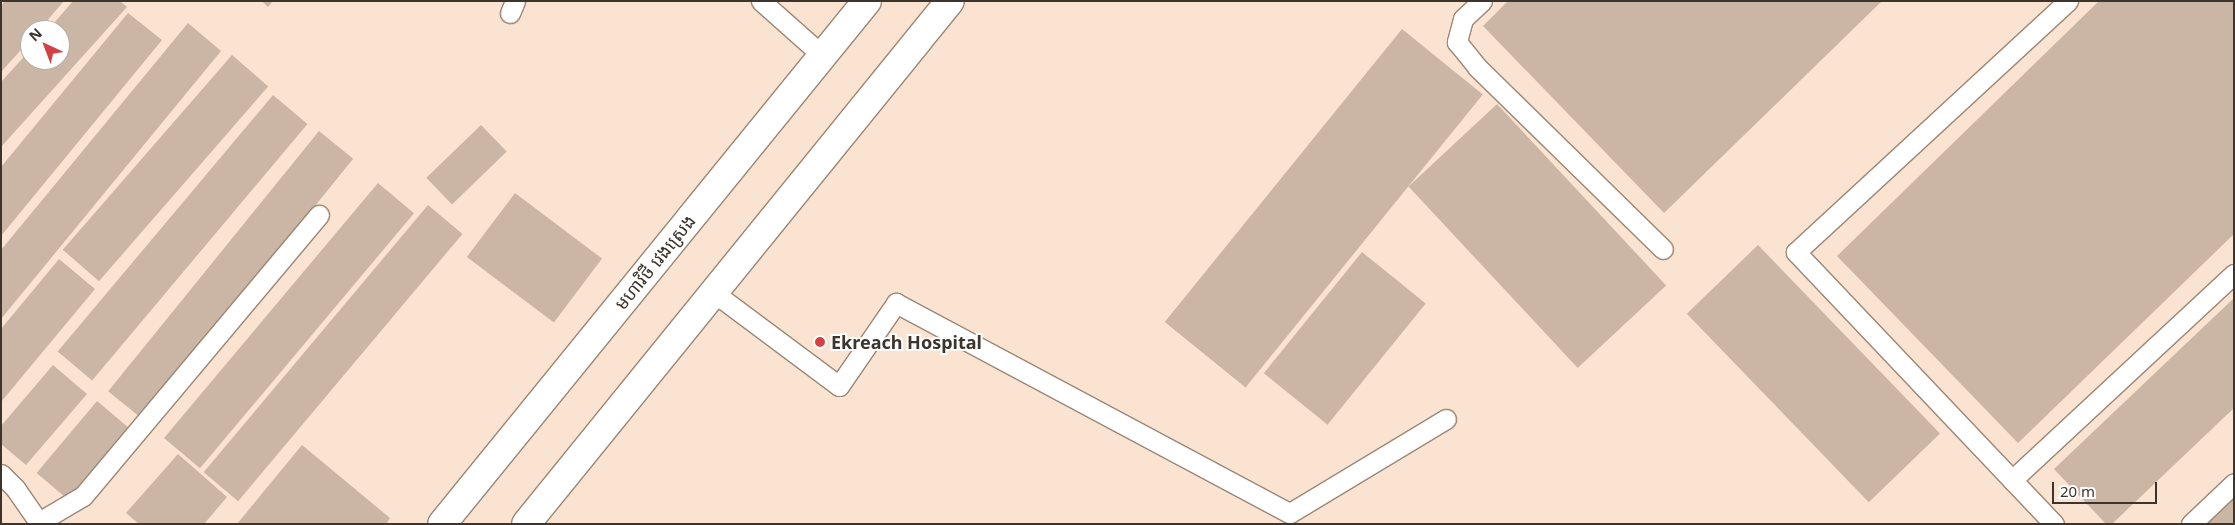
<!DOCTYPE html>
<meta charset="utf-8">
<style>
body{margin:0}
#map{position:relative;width:2235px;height:525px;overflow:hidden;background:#fae4d1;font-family:"Noto Sans","Noto Sans Khmer",sans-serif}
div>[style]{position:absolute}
.building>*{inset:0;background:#cbb5a4;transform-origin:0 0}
.roads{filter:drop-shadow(1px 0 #9b8776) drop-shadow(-1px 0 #9b8776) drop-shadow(0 1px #9b8776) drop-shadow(0 -1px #9b8776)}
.service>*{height:19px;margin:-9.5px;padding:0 9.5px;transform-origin:9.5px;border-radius:9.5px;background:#fff}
.primary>*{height:28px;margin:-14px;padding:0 14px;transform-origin:14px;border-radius:14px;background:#fff}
.dots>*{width:14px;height:14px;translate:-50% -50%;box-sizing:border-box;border:2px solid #fff;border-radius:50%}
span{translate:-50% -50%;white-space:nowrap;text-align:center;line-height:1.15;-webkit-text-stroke:4px #fff;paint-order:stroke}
.street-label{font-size:18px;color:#3d352d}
.poi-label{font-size:18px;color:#3d352d;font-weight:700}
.left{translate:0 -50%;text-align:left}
.frame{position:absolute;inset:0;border:2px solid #3d352d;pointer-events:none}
.north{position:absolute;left:20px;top:20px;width:50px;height:50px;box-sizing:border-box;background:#fff;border:1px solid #b1aeab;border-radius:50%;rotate:317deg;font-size:14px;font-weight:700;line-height:20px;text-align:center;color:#3d352d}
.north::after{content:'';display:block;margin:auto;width:18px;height:22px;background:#d24245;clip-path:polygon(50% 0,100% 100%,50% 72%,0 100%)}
.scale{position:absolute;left:2052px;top:482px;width:105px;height:22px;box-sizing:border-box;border:2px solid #3d352d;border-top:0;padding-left:6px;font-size:15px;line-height:18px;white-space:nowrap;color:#3d352d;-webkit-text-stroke:4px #fff;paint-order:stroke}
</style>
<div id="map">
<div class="building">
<div style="clip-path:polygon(5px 1px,64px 1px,39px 30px,30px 30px,30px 40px,1px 72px,1px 6px)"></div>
<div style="clip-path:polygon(73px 1px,120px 1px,127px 7px,1px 147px,1px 82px,30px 50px,30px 60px,60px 60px,60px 30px,48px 30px)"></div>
<div style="clip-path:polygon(262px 1px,273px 1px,268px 7px)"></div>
<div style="clip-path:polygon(1508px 1px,1882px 1px,1664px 213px,1483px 26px)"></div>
<div style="clip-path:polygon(2099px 1px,2234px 1px,2234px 234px,2018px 443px,1837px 256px)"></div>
<div style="clip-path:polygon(128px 13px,162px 40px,1px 236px,1px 167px)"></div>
<div style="clip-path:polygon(188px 23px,221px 51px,1px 319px,1px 250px)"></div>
<div style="left:1402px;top:29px;width:104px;height:377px;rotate:39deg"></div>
<div style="left:232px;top:55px;width:48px;height:258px;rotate:41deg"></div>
<div style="left:273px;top:95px;width:45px;height:335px;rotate:40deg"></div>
<div style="left:1497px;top:104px;width:248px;height:121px;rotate:47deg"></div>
<div style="left:481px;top:125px;width:37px;height:76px;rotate:46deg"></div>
<div style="left:319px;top:131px;width:44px;height:335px;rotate:39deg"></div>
<div style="left:378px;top:183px;width:47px;height:333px;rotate:40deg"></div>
<div style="left:515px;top:193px;width:109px;height:80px;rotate:37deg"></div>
<div style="left:428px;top:205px;width:45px;height:349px;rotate:40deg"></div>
<div style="left:1758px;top:245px;width:262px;height:99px;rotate:46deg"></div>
<div style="left:1362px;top:252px;width:82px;height:156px;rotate:39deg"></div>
<div style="clip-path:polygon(59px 259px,95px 289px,1px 402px,1px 329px)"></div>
<div style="clip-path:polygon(2234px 298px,2234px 408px,2112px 524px,2106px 524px,2054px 469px)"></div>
<div style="clip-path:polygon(53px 365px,87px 394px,26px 465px,1px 444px,1px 426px)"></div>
<div style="left:97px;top:401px;width:43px;height:94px;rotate:40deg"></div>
<div style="clip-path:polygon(302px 445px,390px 518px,386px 524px,237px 524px)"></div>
<div style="clip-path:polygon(178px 454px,227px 497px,204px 524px,139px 524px,126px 513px)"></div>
<div style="clip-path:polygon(2234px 492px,2234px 524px,2201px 524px)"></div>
</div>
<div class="roads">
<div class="service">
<div style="left:761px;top:1px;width:83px;rotate:41.6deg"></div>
<div style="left:1482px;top:1px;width:26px;rotate:137deg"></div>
<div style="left:1463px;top:19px;width:24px;rotate:105deg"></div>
<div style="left:1457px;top:42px;width:32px;rotate:51deg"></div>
<div style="left:1477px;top:67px;width:260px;rotate:44.4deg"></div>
<div style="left:510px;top:13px;width:13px;rotate:-67deg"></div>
<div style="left:713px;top:292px;width:157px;rotate:36.7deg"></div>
<div style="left:839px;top:386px;width:101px;rotate:-55.5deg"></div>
<div style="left:896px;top:303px;width:446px;rotate:28.1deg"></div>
<div style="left:1290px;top:513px;width:182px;rotate:-31.1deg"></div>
<div style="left:1px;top:474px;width:20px;rotate:45deg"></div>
<div style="left:15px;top:488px;width:44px;rotate:55.2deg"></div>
<div style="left:2012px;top:480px;width:303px;rotate:-42.9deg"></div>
<div style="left:39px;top:522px;width:51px;rotate:-30.6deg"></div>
<div style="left:83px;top:496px;width:367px;rotate:-50deg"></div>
<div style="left:2054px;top:524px;width:375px;rotate:-133.5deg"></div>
<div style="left:1796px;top:252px;width:370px;rotate:-42.7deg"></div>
<div style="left:2191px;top:524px;width:59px;rotate:-43.6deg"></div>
</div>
<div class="primary">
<div style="left:442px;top:524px;width:674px;rotate:-50.9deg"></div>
<div style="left:526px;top:524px;width:673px;rotate:-50.97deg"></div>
</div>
</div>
<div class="dots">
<div style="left:820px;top:342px;background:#d24245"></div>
</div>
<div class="street-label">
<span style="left:655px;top:262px;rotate:-51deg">មហាវិថី វេងស្រេង</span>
</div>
<div class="poi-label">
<span class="left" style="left:831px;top:342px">Ekreach Hospital</span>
</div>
<div class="frame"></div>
<div class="north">N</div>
<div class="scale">20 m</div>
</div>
